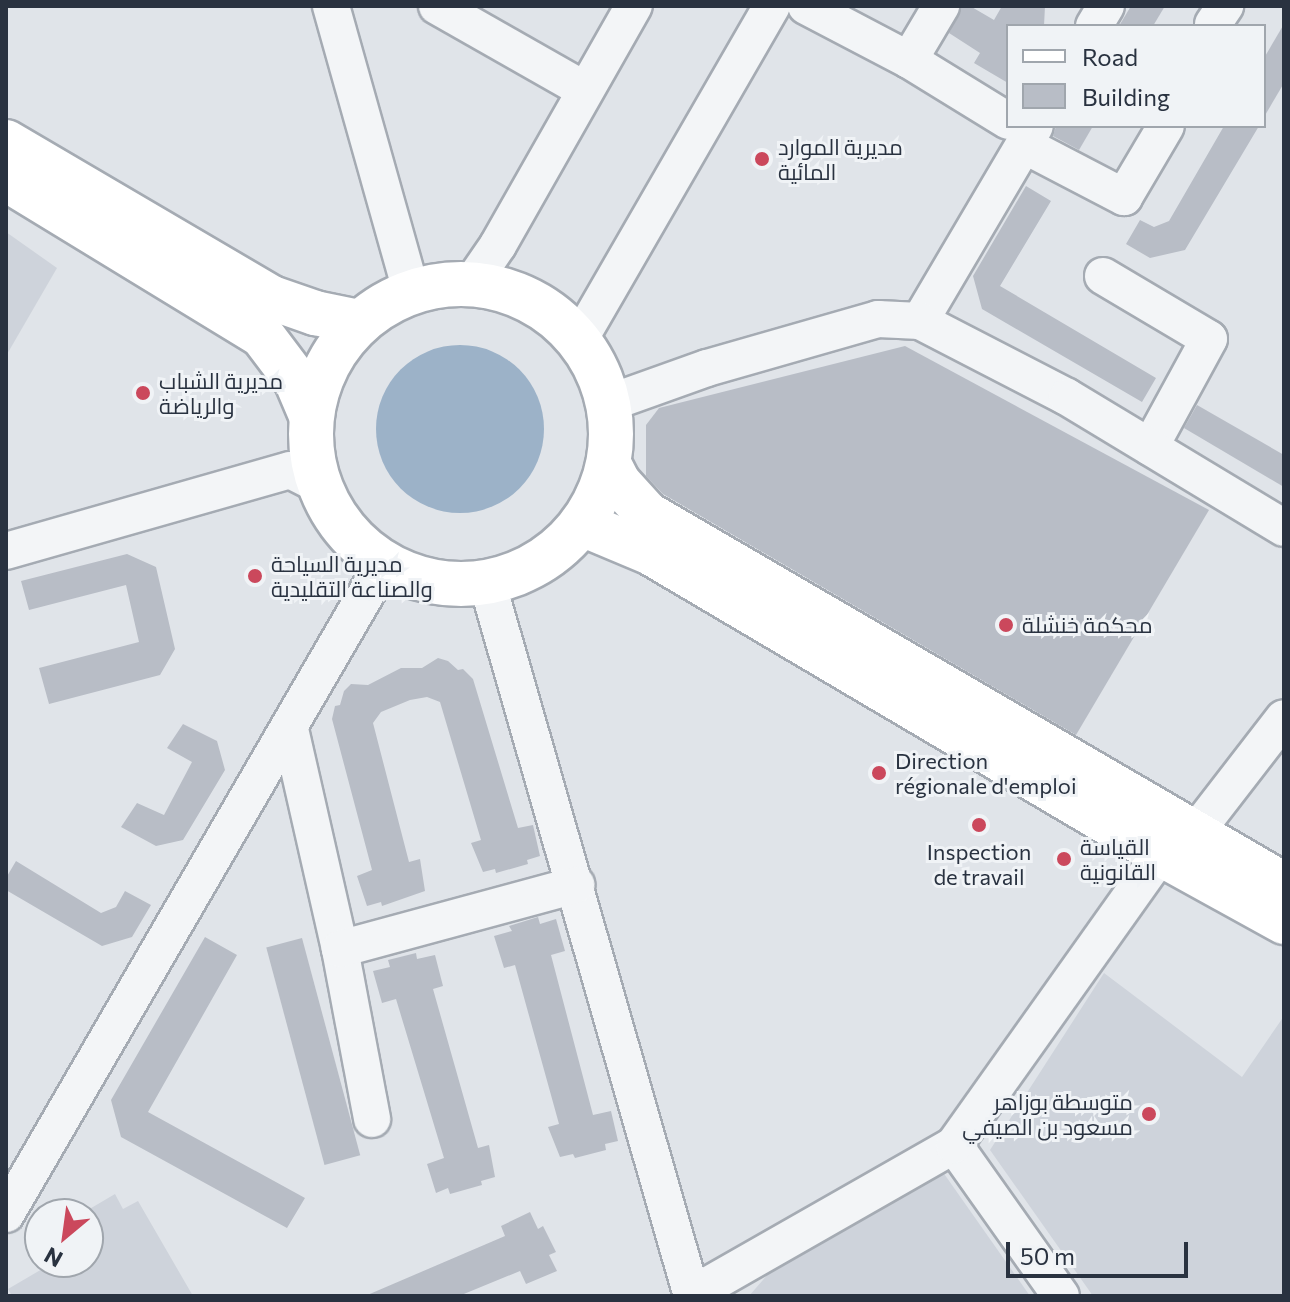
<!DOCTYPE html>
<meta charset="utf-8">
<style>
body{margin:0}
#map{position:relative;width:1290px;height:1302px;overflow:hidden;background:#e0e4e9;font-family:Commissioner,Cairo,sans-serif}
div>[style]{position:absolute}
.built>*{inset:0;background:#ced3db}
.water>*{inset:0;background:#9cb2c8}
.round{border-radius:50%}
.building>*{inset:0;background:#b8bdc6;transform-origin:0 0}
.roads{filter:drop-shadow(2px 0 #a5abb3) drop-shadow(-2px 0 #a5abb3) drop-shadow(0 2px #a5abb3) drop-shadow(0 -2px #a5abb3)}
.minor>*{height:36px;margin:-18px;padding:0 18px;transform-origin:18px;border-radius:18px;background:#f3f5f7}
.major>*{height:44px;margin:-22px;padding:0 22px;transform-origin:22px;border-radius:22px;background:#fff}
.major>.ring{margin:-22px;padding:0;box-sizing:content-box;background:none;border:44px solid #fff;border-radius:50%}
.dots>*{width:22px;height:22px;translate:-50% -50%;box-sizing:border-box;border:4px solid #f0f3f6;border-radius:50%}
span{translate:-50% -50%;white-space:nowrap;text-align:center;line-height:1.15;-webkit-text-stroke:6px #f0f3f6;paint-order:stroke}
.poi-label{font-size:22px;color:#293240}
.left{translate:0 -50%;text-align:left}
.right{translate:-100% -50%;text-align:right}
.frame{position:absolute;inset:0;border:8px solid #293240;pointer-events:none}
.legend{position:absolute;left:1006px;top:24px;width:260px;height:104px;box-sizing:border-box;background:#f0f3f6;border:2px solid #a0a6ad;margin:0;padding:10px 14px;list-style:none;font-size:24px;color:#293240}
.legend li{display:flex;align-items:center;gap:16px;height:40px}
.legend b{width:40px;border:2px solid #a0a6ad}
.north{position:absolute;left:24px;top:1198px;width:80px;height:80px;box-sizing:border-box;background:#f0f3f6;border:2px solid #a0a6ad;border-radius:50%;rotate:209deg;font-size:22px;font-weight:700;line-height:32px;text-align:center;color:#293240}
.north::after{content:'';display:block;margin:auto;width:28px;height:36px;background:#cb485c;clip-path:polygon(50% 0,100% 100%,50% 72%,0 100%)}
.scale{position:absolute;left:1006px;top:1242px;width:182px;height:36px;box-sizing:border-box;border:4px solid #293240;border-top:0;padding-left:10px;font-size:24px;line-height:28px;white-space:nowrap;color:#293240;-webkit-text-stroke:6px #f0f3f6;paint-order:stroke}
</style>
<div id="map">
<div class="built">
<div style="clip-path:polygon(6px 232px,57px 268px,6px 356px)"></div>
<div style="clip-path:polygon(1104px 973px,1242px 1077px,1284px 1016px,1284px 1296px,1093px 1296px,990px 1150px)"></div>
<div style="clip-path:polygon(940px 1168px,1030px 1296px,749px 1296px,776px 1265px)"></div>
<div style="clip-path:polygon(115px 1194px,123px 1209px,138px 1201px,193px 1296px,12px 1296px,8px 1289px,49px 1265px,48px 1262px,88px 1262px,88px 1214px,81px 1214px)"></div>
</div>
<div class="water">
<div class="round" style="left:376px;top:345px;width:168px;height:168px"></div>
</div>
<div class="building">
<div style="clip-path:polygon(962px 6px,970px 6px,994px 20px,1002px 6px,1045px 6px,1044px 26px,1008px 26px,1008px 83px,974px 63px,980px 53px,949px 33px)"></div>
<div style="clip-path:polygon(1131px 6px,1165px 6px,1153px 26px,1119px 26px)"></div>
<div style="clip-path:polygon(1284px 24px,1284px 83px,1264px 117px,1264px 58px)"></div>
<div style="clip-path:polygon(1056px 126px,1093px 126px,1079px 150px,1053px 136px)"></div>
<div style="clip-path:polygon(1224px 126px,1259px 126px,1185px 250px,1150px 258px,1126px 244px,1140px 220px,1154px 227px,1169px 221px)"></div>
<div style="clip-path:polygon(1026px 186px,1051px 201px,1000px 286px,1156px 378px,1142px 402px,982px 309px,973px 276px)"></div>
<div style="clip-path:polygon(905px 346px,1209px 510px,1076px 735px,663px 494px,646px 476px,646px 425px,659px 408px)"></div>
<div style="clip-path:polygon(1197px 405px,1284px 455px,1284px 487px,1184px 428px)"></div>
<div style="clip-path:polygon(127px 554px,156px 567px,175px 649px,160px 675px,49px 704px,39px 668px,139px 642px,126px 585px,29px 610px,21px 581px)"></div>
<div style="clip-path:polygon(438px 658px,448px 661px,458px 670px,463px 669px,473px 679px,518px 828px,533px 825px,540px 856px,527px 860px,528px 864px,496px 873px,495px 869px,483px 872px,471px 843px,481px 840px,440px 702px,427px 697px,410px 700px,381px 712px,373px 723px,409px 862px,420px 859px,425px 891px,382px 906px,381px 902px,367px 906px,357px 876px,372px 870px,332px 719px,335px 706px,340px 705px,344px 691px,351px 684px,368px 685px,401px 668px,422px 668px)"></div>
<div style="clip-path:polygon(183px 724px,217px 741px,225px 770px,183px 840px,156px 846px,121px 827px,137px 803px,164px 815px,192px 762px,167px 748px)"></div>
<div style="clip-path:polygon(16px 861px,101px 913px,116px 907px,125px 891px,151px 905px,132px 937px,102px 946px,6px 890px,6px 878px)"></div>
<div style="clip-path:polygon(538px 917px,540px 924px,556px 919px,565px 951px,551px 955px,593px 1115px,611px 1111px,618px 1141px,605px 1144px,606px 1150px,575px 1158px,573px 1154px,560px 1157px,548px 1127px,559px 1124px,515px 965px,504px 968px,494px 936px,512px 931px,509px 926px)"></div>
<div style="clip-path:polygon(205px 937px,237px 955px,148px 1112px,305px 1198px,287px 1228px,121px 1137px,111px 1100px)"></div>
<div style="left:302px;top:938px;width:225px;height:37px;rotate:75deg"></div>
<div style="clip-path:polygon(416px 953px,417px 959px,435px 955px,443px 986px,433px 989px,478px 1148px,489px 1145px,495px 1177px,481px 1181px,482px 1185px,450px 1194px,448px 1188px,436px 1193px,427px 1164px,444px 1158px,396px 999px,382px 1003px,373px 971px,390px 967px,388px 960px)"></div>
<div style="clip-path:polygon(530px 1212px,538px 1229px,543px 1226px,556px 1252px,549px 1255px,557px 1271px,526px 1284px,520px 1271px,459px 1296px,365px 1296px,505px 1236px,501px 1226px)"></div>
</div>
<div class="roads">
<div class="minor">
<div style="left:331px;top:6px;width:296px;rotate:74.3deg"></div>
<div style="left:437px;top:6px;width:170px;rotate:29.6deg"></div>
<div style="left:806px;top:6px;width:116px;rotate:27.7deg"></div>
<div style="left:909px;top:60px;width:116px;rotate:31.6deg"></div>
<div style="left:1213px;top:24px;width:22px;rotate:-56deg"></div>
<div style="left:1094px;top:26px;width:23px;rotate:-59deg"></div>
<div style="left:909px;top:60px;width:63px;rotate:-59.3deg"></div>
<div style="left:1024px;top:145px;width:113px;rotate:27.5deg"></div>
<div style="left:1124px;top:197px;width:82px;rotate:-59.4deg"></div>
<div style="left:1103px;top:276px;width:123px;rotate:30.7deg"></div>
<div style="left:1209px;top:339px;width:123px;rotate:118.6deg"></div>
<div style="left:472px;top:283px;width:46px;rotate:-55.6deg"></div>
<div style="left:498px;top:245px;width:275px;rotate:-60.4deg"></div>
<div style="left:920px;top:321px;width:226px;rotate:-59.5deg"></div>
<div style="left:579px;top:340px;width:386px;rotate:-60deg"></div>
<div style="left:609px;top:403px;width:104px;rotate:-19.7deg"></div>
<div style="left:707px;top:368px;width:178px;rotate:-16deg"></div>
<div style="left:878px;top:319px;width:42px;rotate:2.7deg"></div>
<div style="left:920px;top:321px;width:165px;rotate:27.3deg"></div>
<div style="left:1067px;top:397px;width:253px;rotate:31.1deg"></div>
<div style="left:6px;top:551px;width:295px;rotate:-15.9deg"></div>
<div style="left:290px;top:470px;width:33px;rotate:27deg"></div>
<div style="left:487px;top:582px;width:743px;rotate:73.98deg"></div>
<div style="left:290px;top:729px;width:226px;rotate:77.2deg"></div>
<div style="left:340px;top:949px;width:173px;rotate:79.3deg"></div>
<div style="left:340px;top:949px;width:245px;rotate:-15.2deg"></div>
<div style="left:954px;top:1145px;width:185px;rotate:54.7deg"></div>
<div style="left:6px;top:1214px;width:753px;rotate:-59.86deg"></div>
<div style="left:693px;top:1294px;width:301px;rotate:-29.7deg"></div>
<div style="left:954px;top:1145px;width:357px;rotate:-54.6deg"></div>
<div style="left:1161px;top:854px;width:40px;rotate:-32deg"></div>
<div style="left:1195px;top:833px;width:145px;rotate:-52.3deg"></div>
</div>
<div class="major">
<div style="left:6px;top:142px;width:308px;rotate:30.4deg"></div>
<div style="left:272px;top:298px;width:46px;rotate:19.2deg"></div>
<div style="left:315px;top:313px;width:45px;rotate:11.6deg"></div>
<div style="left:6px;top:179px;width:300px;rotate:31.4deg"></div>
<div style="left:262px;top:335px;width:56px;rotate:52.9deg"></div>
<div style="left:296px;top:380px;width:38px;rotate:67deg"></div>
<div class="ring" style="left:311px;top:284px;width:256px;height:256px"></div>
<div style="left:609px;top:464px;width:20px;rotate:63deg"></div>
<div style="left:618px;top:482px;width:43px;rotate:47.8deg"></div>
<div style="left:647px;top:514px;width:737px;rotate:30.22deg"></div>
<div style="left:582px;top:524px;width:75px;rotate:22.8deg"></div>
<div style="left:651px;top:553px;width:592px;rotate:30.55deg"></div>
<div style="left:1161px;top:854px;width:141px;rotate:28.9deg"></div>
</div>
</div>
<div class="dots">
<div style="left:762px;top:159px;background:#cb485c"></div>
<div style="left:143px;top:393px;background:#cb485c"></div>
<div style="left:255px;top:576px;background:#cb485c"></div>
<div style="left:1006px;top:625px;background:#cb485c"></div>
<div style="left:879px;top:773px;background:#cb485c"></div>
<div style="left:979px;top:825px;background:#cb485c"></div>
<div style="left:1064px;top:859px;background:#cb485c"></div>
<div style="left:1149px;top:1114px;background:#cb485c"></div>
</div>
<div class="poi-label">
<span class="left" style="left:778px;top:159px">مديرية الموارد<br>المائية</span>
<span class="left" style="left:159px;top:393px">مديرية الشباب<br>والرياضة</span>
<span class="left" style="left:271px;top:576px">مديرية السياحة<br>والصناعة التقليدية</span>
<span class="left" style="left:1022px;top:625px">محكمة خنشلة</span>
<span class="left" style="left:895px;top:773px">Direction<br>régionale d'emploi</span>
<span class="left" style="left:1080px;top:859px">القياسة<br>القانونية</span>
<span style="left:979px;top:864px">Inspection<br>de travail</span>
<span class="right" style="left:1133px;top:1114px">متوسطة بوزاهر<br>مسعود بن الصيفي</span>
</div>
<div class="frame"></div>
<ul class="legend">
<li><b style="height:10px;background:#fff"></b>Road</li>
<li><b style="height:22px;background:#b8bdc6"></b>Building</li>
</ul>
<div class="north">N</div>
<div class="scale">50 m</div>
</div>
